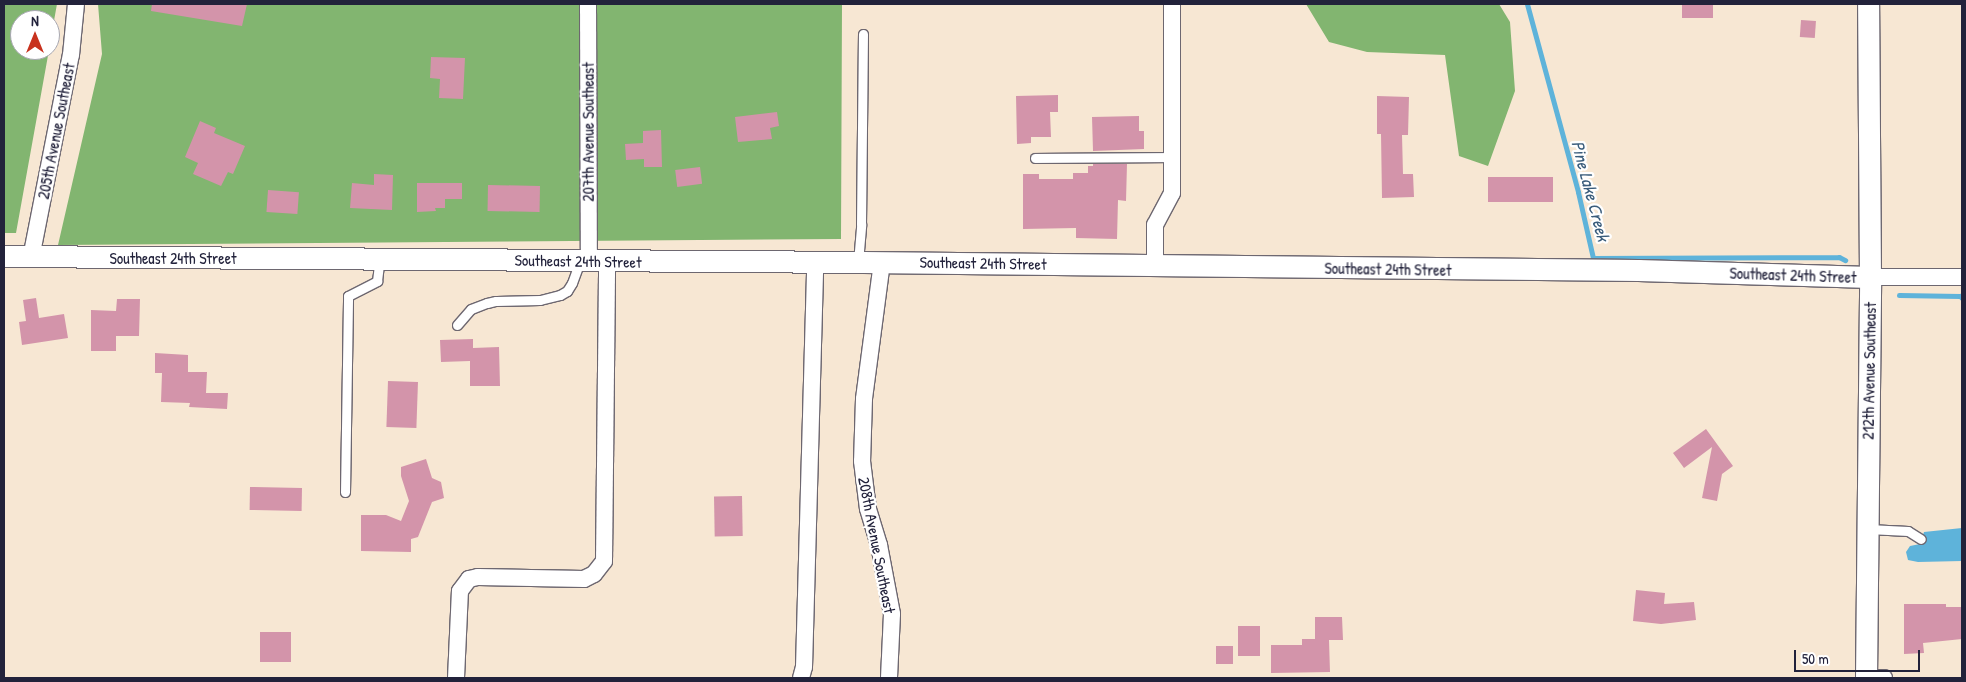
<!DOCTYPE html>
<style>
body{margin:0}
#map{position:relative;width:1966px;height:682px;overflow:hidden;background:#f7e7d3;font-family:"Patrick Hand",sans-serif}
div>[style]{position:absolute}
.forest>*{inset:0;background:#82b570}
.water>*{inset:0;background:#5eb3da}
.stream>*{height:5px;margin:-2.5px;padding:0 2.5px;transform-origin:2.5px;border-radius:2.5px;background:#5eb3da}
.building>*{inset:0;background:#d394aa;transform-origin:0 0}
.roads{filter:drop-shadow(1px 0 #6d6770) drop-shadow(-1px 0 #6d6770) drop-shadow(0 1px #6d6770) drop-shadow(0 -1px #6d6770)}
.service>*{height:9px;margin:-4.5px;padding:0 4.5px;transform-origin:4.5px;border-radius:4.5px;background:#fff}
.minor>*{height:16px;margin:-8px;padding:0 8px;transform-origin:8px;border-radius:8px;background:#fff}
.tertiary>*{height:21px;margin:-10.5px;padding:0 10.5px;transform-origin:10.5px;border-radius:10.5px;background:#fff}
span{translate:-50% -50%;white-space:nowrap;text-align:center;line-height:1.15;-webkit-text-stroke:4.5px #fff;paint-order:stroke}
.street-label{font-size:16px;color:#22223b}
.water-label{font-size:18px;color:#3a5c7b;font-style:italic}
.frame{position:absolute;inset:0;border:5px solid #22223b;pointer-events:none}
.north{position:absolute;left:10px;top:10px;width:50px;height:50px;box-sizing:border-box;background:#fff;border:1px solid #a7a7b1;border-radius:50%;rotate:0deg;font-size:14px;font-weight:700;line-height:20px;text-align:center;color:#22223b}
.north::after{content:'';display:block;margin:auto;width:18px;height:22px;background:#c8321e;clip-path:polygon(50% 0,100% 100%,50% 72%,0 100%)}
.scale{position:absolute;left:1794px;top:650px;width:126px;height:22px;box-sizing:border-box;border:2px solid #22223b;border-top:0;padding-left:6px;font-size:15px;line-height:18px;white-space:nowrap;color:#22223b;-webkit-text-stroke:4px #fff;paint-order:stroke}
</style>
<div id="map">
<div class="forest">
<div style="clip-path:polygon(4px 4px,57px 4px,50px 43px,50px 20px,20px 20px,20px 50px,49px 50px,16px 233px,4px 233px)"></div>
<div style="clip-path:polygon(98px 4px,842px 4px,841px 239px,58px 245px,102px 54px)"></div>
<div style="clip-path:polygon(1306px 4px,1499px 4px,1510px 22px,1515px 91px,1488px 166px,1459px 156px,1445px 55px,1367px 52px,1329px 42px)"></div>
</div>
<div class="water">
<div style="clip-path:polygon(1962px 528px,1962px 561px,1918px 562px,1908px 560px,1906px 552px,1910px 546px,1920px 544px,1924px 532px)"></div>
</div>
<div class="stream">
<div style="left:1527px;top:4px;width:195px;rotate:74.8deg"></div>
<div style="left:1578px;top:192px;width:68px;rotate:77.2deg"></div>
<div style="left:1593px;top:258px;width:246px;rotate:-0.2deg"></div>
<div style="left:1839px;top:257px;width:7px;rotate:27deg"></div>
<div style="left:1899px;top:295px;width:61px;rotate:0.9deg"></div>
<div style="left:1960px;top:296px;width:3px;rotate:45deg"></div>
</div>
<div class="building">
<div style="clip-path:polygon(152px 4px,247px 4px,242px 26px,151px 11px)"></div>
<div style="left:1682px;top:4px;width:31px;height:14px"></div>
<div style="left:1801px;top:20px;width:15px;height:17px;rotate:4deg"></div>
<div style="clip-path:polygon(431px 57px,465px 58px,463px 99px,439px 98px,440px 79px,430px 78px)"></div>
<div style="clip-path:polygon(1058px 95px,1058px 112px,1050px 112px,1051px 137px,1031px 137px,1031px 143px,1017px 144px,1016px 96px)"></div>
<div style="clip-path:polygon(1377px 96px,1409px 97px,1408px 135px,1402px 135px,1403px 174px,1413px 174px,1414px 197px,1382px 198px,1381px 134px,1377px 134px)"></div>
<div style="clip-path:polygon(777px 112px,779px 126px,770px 128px,772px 139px,738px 142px,735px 117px)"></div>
<div style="clip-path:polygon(1139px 116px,1139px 131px,1144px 131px,1144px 149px,1093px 151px,1092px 117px)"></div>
<div style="clip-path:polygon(200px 121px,216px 128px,214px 133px,245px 146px,233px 174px,228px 172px,221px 186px,193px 174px,198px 163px,185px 157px)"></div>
<div style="clip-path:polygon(661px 130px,662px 167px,644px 167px,644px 159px,626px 160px,625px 144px,643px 143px,643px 131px)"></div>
<div style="clip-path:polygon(1093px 164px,1127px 164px,1126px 201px,1118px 200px,1117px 239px,1076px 238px,1076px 228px,1023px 229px,1023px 174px,1039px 174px,1039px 179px,1073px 179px,1073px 173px,1088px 173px,1088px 166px,1093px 166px)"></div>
<div style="left:700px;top:167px;width:17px;height:25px;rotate:83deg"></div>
<div style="clip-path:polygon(374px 174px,393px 175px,392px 210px,350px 208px,352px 183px,374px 185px)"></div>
<div style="left:1488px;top:177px;width:65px;height:25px"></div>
<div style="clip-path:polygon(417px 183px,462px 183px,462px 199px,445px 199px,445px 208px,435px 208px,436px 211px,417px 212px)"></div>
<div style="left:488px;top:185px;width:52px;height:26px;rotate:1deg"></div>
<div style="left:268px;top:190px;width:31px;height:22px;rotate:4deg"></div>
<div style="clip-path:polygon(36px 298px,39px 318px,64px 314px,68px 338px,22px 345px,19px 322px,26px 321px,23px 300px)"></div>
<div style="clip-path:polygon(117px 299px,140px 299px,139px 336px,116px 336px,116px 351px,91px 351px,91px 310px,116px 311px)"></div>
<div style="clip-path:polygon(473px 339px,473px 348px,499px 347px,500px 386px,470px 386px,470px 361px,441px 362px,440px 340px)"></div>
<div style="clip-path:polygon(155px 353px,188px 355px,188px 372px,207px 372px,206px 393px,228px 393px,227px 409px,189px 407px,190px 403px,161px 402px,162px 373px,155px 373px)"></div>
<div style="left:388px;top:381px;width:30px;height:46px;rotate:2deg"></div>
<div style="clip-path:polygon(1706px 429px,1733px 466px,1722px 474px,1717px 501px,1702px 498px,1712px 447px,1684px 468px,1673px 453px)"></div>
<div style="clip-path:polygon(426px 459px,432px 478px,441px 482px,444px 498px,432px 502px,418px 537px,411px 539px,411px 552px,361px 551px,361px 515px,386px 515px,401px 521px,409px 501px,401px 476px,401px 467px)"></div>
<div style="left:250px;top:487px;width:52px;height:23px;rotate:1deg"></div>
<div style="left:742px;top:496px;width:40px;height:28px;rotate:89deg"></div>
<div style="clip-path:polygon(1636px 590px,1665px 593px,1664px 604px,1694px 602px,1696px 620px,1661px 624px,1633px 621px)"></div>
<div style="clip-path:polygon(1904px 604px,1946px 604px,1946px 607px,1962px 607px,1962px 639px,1923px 643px,1924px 653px,1904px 654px)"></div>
<div style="clip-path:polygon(1315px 617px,1342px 617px,1343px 640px,1329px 640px,1330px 672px,1271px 673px,1271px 645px,1302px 645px,1302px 639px,1315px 639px)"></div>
<div style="left:1238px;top:626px;width:22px;height:30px"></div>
<div style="left:260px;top:632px;width:31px;height:30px"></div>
<div style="left:1216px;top:646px;width:17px;height:18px"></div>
</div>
<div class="roads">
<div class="service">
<div style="left:1035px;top:158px;width:137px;rotate:-0.4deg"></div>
<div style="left:858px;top:262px;width:38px;rotate:-85deg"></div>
<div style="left:861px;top:224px;width:190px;rotate:-89.4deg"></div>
<div style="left:457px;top:325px;width:21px;rotate:-49deg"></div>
<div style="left:471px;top:309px;width:17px;rotate:-21deg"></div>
<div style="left:487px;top:303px;width:9px;rotate:-13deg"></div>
<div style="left:496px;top:301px;width:44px;rotate:-1.3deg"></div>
<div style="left:540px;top:300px;width:21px;rotate:-14deg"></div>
<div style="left:560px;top:295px;width:8px;rotate:-30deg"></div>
<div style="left:567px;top:291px;width:9px;rotate:-58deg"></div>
<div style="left:572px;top:283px;width:23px;rotate:-70deg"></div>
<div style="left:345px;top:492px;width:196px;rotate:-89.1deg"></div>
<div style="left:348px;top:296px;width:33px;rotate:-27deg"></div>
<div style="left:377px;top:281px;width:23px;rotate:-83deg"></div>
<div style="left:1868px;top:529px;width:40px;rotate:2.9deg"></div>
<div style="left:1908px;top:531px;width:15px;rotate:32deg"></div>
</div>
<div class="minor">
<div style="left:588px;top:4px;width:257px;rotate:89.8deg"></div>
<div style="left:31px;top:258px;width:207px;rotate:-78.9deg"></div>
<div style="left:71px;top:55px;width:51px;rotate:-84.4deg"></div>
<div style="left:882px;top:262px;width:138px;rotate:97.5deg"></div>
<div style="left:864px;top:399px;width:62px;rotate:91.8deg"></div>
<div style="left:862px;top:461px;width:48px;rotate:82.9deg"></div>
<div style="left:868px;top:509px;width:38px;rotate:73deg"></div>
<div style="left:879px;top:545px;width:70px;rotate:79.3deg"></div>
<div style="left:892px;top:614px;width:64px;rotate:92.7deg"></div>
<div style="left:1155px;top:266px;width:41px;rotate:-90deg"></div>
<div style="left:1155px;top:225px;width:36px;rotate:-62deg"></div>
<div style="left:1172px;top:193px;width:189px;rotate:-90deg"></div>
<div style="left:1870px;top:277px;width:92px"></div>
<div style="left:456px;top:678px;width:87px;rotate:-87.4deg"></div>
<div style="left:460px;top:591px;width:15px;rotate:-53deg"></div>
<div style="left:469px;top:579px;width:9px;rotate:-13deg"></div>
<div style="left:478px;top:577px;width:106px;rotate:1.1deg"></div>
<div style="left:584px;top:579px;width:11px;rotate:-27deg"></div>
<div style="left:594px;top:574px;width:16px;rotate:-52deg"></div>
<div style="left:604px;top:561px;width:300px;rotate:-89.4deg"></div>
<div style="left:801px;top:678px;width:11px;rotate:-75deg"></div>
<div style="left:804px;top:667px;width:405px;rotate:-88.4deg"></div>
<div style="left:1866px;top:678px;width:18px"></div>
</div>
<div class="tertiary">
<div style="left:4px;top:256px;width:859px;rotate:0.4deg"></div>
<div style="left:863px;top:262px;width:775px;rotate:0.59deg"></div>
<div style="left:1638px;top:270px;width:232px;rotate:1.7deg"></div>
<div style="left:1866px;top:678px;width:401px;rotate:-89.4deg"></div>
<div style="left:1870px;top:277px;width:273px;rotate:-90.4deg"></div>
</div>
</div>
<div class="street-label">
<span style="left:56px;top:131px;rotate:-79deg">205th Avenue Southeast</span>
<span style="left:588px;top:132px;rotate:-90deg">207th Avenue Southeast</span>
<span style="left:173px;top:258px">Southeast 24th Street</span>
<span style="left:578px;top:261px;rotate:1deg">Southeast 24th Street</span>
<span style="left:983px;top:263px;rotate:1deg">Southeast 24th Street</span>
<span style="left:1388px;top:269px;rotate:1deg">Southeast 24th Street</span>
<span style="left:1793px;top:275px;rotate:2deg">Southeast 24th Street</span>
<span style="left:1869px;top:371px;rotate:-89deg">212th Avenue Southeast</span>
<span style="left:877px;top:545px;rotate:79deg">208th Avenue Southeast</span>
</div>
<div class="water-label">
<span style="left:1590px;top:191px;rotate:75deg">Pine Lake Creek</span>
</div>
<div class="frame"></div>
<div class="north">N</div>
<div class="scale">50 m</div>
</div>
